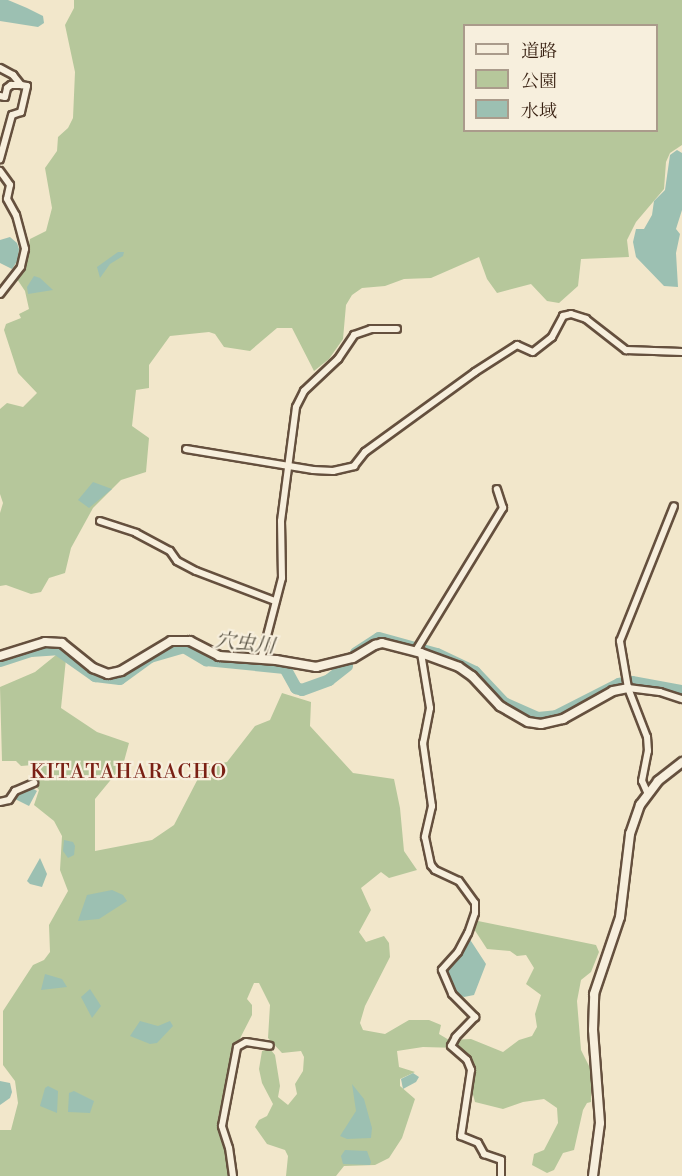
<!DOCTYPE html>
<meta charset="utf-8">
<style>
body{margin:0}
#map{position:relative;width:682px;height:1176px;overflow:hidden;background:#f2e7cb;font-family:"Libre Bodoni","Noto Serif JP",serif}
div>[style]{position:absolute}
.green>*{inset:0;background:#b6c79b}
.water>*{inset:0;background:#9cc0b2}
.river>*{height:12px;margin:-6px;padding:0 6px;transform-origin:6px;border-radius:6px;background:#9cc0b2}
.roads{filter:drop-shadow(2px 0 #65503e) drop-shadow(-2px 0 #65503e) drop-shadow(0 2px #65503e) drop-shadow(0 -2px #65503e)}
.minor>*{height:6px;margin:-3px;padding:0 3px;transform-origin:3px;border-radius:3px;background:#f7efdd}
.tertiary>*{height:8px;margin:-4px;padding:0 4px;transform-origin:4px;border-radius:4px;background:#f7efdd}
span{translate:-50% -50%;white-space:nowrap;text-align:center;line-height:1.15;-webkit-text-stroke:4.5px #f7efdd;paint-order:stroke}
.water-label{font-size:20px;color:#554f40;font-style:italic}
.neighbourhood-label{font-size:20px;color:#7a1f14;letter-spacing:1.5px}
.legend{position:absolute;left:463px;top:24px;width:195px;height:108px;box-sizing:border-box;background:#f7efdd;border:2px solid #aa9b8b;margin:0;padding:8px 10px;list-style:none;font-size:18px;color:#361e0f}
.legend li{display:flex;align-items:center;gap:12px;height:30px}
.legend b{width:30px;border:2px solid #aa9b8b}
</style>
<div id="map">
<div class="green">
<div style="clip-path:polygon(evenodd,74px 0,682px 0,682px 145px,670px 153px,666px 162px,664px 189px,636px 222px,627px 240px,629px 257px,581px 259px,578px 286px,559px 303px,547px 301px,531px 284px,497px 293px,487px 279px,479px 257px,431px 278px,404px 279px,385px 286px,362px 288px,352px 295px,346px 305px,343px 339px,329px 359px,314px 371px,292px 328px,277px 328px,250px 351px,224px 347px,215px 334px,209px 332px,170px 336px,149px 365px,149px 388px,136px 390px,132px 426px,149px 438px,146px 472px,121px 480px,93px 508px,71px 548px,65px 573px,49px 578px,41px 592px,31px 594px,6px 585px,0 586px,0 513px,3px 503px,0 494px,0 409px,7px 403px,23px 407px,37px 393px,18px 373px,4px 330px,6px 324px,21px 318px,19px 314px,29px 309px,25px 291px,17px 279px,25px 267px,30px 239px,46px 231px,52px 208px,45px 168px,57px 151px,58px 137px,68px 128px,73px 118px,75px 72px,65px 25px,74px 8px,74px 0,464px 26px,656px 26px,656px 130px,464px 130px,464px 26px)"></div>
<div style="clip-path:polygon(56px 655px,66px 659px,61px 708px,97px 732px,129px 743px,123px 765px,95px 799px,95px 851px,152px 840px,174px 825px,204px 767px,227px 762px,255px 726px,270px 720px,282px 693px,311px 702px,310px 726px,353px 773px,394px 779px,400px 808px,404px 851px,417px 870px,389px 878px,381px 872px,361px 888px,371px 910px,359px 932px,366px 942px,384px 936px,389px 943px,390px 957px,365px 1006px,360px 1023px,363px 1030px,385px 1034px,409px 1020px,429px 1020px,441px 1025px,439px 1034px,449px 1040px,471px 1039px,503px 1052px,519px 1040px,532px 1036px,537px 1027px,535px 1014px,541px 995px,526px 984px,534px 968px,526px 955px,517px 956px,510px 951px,487px 949px,474px 929px,478px 921px,596px 945px,599px 952px,591px 972px,581px 980px,577px 1001px,581px 1050px,591px 1070px,591px 1102px,587px 1103px,583px 1110px,574px 1150px,563px 1153px,554px 1170px,547px 1173px,532px 1165px,534px 1154px,544px 1150px,558px 1123px,557px 1108px,544px 1099px,523px 1102px,503px 1109px,475px 1102px,471px 1087px,474px 1075px,469px 1058px,458px 1048px,423px 1047px,397px 1051px,399px 1067px,415px 1072px,400px 1079px,400px 1086px,415px 1099px,402px 1138px,389px 1158px,375px 1165px,344px 1166px,336px 1176px,286px 1176px,288px 1156px,285px 1150px,267px 1144px,255px 1127px,259px 1120px,267px 1116px,273px 1104px,262px 1083px,259px 1069px,262px 1051px,270px 1049px,275px 1055px,280px 1086px,278px 1097px,288px 1105px,297px 1094px,295px 1084px,303px 1071px,304px 1057px,301px 1051px,282px 1053px,268px 1038px,270px 1005px,259px 983px,254px 983px,247px 999px,252px 1005px,252px 1015px,232px 1054px,218px 1118px,230px 1176px,0 1176px,0 1130px,11px 1130px,18px 1103px,15px 1081px,3px 1065px,3px 1011px,33px 965px,44px 960px,50px 952px,49px 925px,68px 891px,60px 870px,62px 836px,54px 821px,34px 805px,39px 790px,35px 785px,33px 765px,21px 766px,16px 761px,2px 761px,0 687px,35px 672px)"></div>
</div>
<div class="water">
<div style="clip-path:polygon(0 0,8px 0,27px 8px,43px 16px,44px 23px,38px 27px,0 21px)"></div>
<div style="clip-path:polygon(677px 150px,682px 153px,682px 210px,676px 229px,680px 234px,676px 253px,678px 287px,664px 286px,636px 257px,633px 242px,636px 229px,644px 229px,652px 215px,654px 201px,665px 190px,670px 155px)"></div>
<div style="clip-path:polygon(10px 237px,17px 243px,19px 249px,18px 260px,12px 269px,0 263px,0 240px)"></div>
<div style="clip-path:polygon(118px 252px,124px 252px,123px 256px,110px 264px,100px 278px,97px 267px)"></div>
<div style="clip-path:polygon(34px 276px,40px 278px,53px 290px,28px 294px,27px 287px)"></div>
<div style="clip-path:polygon(93px 482px,112px 489px,89px 508px,78px 500px)"></div>
<div style="clip-path:polygon(32px 788px,37px 791px,29px 806px,13px 798px,18px 792px)"></div>
<div style="clip-path:polygon(64px 840px,73px 842px,75px 846px,74px 855px,68px 858px,63px 851px)"></div>
<div style="clip-path:polygon(40px 858px,47px 874px,42px 887px,30px 884px,27px 881px)"></div>
<div style="clip-path:polygon(112px 890px,123px 895px,127px 901px,99px 919px,78px 921px,87px 895px)"></div>
<div style="clip-path:polygon(469px 938px,486px 964px,474px 995px,464px 997px,453px 992px,445px 971px,466px 946px)"></div>
<div style="clip-path:polygon(45px 974px,62px 979px,67px 987px,41px 990px)"></div>
<div style="clip-path:polygon(90px 989px,101px 1006px,92px 1018px,81px 997px)"></div>
<div style="clip-path:polygon(140px 1021px,158px 1026px,170px 1021px,173px 1026px,157px 1043px,150px 1044px,130px 1036px)"></div>
<div style="clip-path:polygon(413px 1073px,419px 1077px,416px 1082px,403px 1089px,401px 1079px)"></div>
<div style="clip-path:polygon(0 1081px,10px 1083px,12px 1092px,10px 1098px,0 1105px)"></div>
<div style="clip-path:polygon(352px 1084px,364px 1099px,372px 1128px,371px 1138px,347px 1139px,340px 1136px,356px 1111px)"></div>
<div style="clip-path:polygon(48px 1086px,58px 1091px,57px 1113px,40px 1106px,45px 1088px)"></div>
<div style="clip-path:polygon(74px 1091px,94px 1101px,90px 1113px,68px 1112px,69px 1093px)"></div>
<div style="clip-path:polygon(345px 1150px,367px 1151px,371px 1162px,370px 1165px,343px 1164px,341px 1156px)"></div>
</div>
<div class="river">
<div style="left:356px;top:653px;width:27px;rotate:-33deg"></div>
<div style="left:379px;top:638px;width:60px;rotate:15.4deg"></div>
<div style="left:437px;top:654px;width:42px;rotate:25.3deg"></div>
<div style="left:475px;top:672px;width:42px;rotate:46.9deg"></div>
<div style="left:504px;top:703px;width:37px;rotate:24deg"></div>
<div style="left:538px;top:718px;width:18px;rotate:-6deg"></div>
<div style="left:556px;top:716px;width:71px;rotate:-26.9deg"></div>
<div style="left:619px;top:684px;width:13px;rotate:-9deg"></div>
<div style="left:632px;top:682px;width:51px;rotate:10.2deg"></div>
<div style="left:0;top:661px;width:33px;rotate:-18deg"></div>
<div style="left:31px;top:651px;width:26px;rotate:-4deg"></div>
<div style="left:57px;top:649px;width:47px;rotate:35.4deg"></div>
<div style="left:95px;top:676px;width:25px;rotate:7deg"></div>
<div style="left:120px;top:679px;width:37px;rotate:-36deg"></div>
<div style="left:150px;top:657px;width:35px;rotate:-16deg"></div>
<div style="left:184px;top:647px;width:26px;rotate:31deg"></div>
<div style="left:206px;top:660px;width:79px;rotate:5.8deg"></div>
<div style="left:285px;top:668px;width:23px;rotate:61deg"></div>
<div style="left:296px;top:688px;width:6px;rotate:18deg"></div>
<div style="left:302px;top:690px;width:29px;rotate:-20deg"></div>
<div style="left:329px;top:680px;width:23px;rotate:-38deg"></div>
</div>
<div class="roads">
<div class="minor">
<div style="left:0;top:68px;width:15px;rotate:28deg"></div>
<div style="left:13px;top:75px;width:13px;rotate:51deg"></div>
<div style="left:21px;top:85px;width:6px;rotate:9deg"></div>
<div style="left:27px;top:86px;width:27px;rotate:103deg"></div>
<div style="left:21px;top:112px;width:9px;rotate:162deg"></div>
<div style="left:12px;top:115px;width:46px;rotate:105.3deg"></div>
<div style="left:0;top:96px;width:5px;rotate:11deg"></div>
<div style="left:5px;top:97px;width:9px;rotate:-77deg"></div>
<div style="left:7px;top:88px;width:5px;rotate:-37deg"></div>
<div style="left:11px;top:85px;width:10px"></div>
<div style="left:0;top:171px;width:17px;rotate:54deg"></div>
<div style="left:10px;top:185px;width:14px;rotate:102deg"></div>
<div style="left:7px;top:199px;width:18px;rotate:61deg"></div>
<div style="left:16px;top:215px;width:35px;rotate:75deg"></div>
<div style="left:25px;top:249px;width:18px;rotate:103deg"></div>
<div style="left:21px;top:267px;width:34px;rotate:128deg"></div>
<div style="left:186px;top:449px;width:129px;rotate:9.4deg"></div>
<div style="left:313px;top:470px;width:20px;rotate:3deg"></div>
<div style="left:333px;top:471px;width:22px;rotate:-13deg"></div>
<div style="left:354px;top:466px;width:18px;rotate:-52deg"></div>
<div style="left:365px;top:452px;width:136px;rotate:-36deg"></div>
<div style="left:475px;top:372px;width:50px;rotate:-32.7deg"></div>
<div style="left:517px;top:345px;width:17px;rotate:24deg"></div>
<div style="left:533px;top:352px;width:24px;rotate:-38deg"></div>
<div style="left:552px;top:337px;width:24px;rotate:-62deg"></div>
<div style="left:563px;top:316px;width:8px;rotate:-14deg"></div>
<div style="left:571px;top:314px;width:16px;rotate:18deg"></div>
<div style="left:586px;top:319px;width:51px;rotate:37.8deg"></div>
<div style="left:626px;top:350px;width:56px;rotate:2deg"></div>
<div style="left:100px;top:521px;width:38px;rotate:18deg"></div>
<div style="left:136px;top:533px;width:38px;rotate:28deg"></div>
<div style="left:170px;top:551px;width:12px;rotate:55deg"></div>
<div style="left:177px;top:561px;width:21px;rotate:28deg"></div>
<div style="left:196px;top:571px;width:85px;rotate:20.8deg"></div>
<div style="left:415px;top:652px;width:169px;rotate:-58.6deg"></div>
<div style="left:503px;top:508px;width:20px;rotate:-108deg"></div>
<div style="left:421px;top:653px;width:56px;rotate:80.7deg"></div>
<div style="left:430px;top:708px;width:36px;rotate:101deg"></div>
<div style="left:423px;top:743px;width:64px;rotate:81.9deg"></div>
<div style="left:432px;top:806px;width:32px;rotate:103deg"></div>
<div style="left:425px;top:837px;width:29px;rotate:78deg"></div>
<div style="left:431px;top:865px;width:6px;rotate:51deg"></div>
<div style="left:435px;top:870px;width:26px;rotate:25deg"></div>
<div style="left:459px;top:881px;width:27px;rotate:54deg"></div>
<div style="left:475px;top:903px;width:10px;rotate:90deg"></div>
<div style="left:475px;top:913px;width:21px;rotate:109deg"></div>
<div style="left:468px;top:933px;width:21px;rotate:118deg"></div>
<div style="left:458px;top:952px;width:24px;rotate:132deg"></div>
<div style="left:442px;top:970px;width:26px;rotate:67deg"></div>
<div style="left:452px;top:994px;width:33px;rotate:45deg"></div>
<div style="left:475px;top:1017px;width:28px;rotate:134deg"></div>
<div style="left:456px;top:1037px;width:10px;rotate:119deg"></div>
<div style="left:451px;top:1046px;width:21px;rotate:41deg"></div>
<div style="left:467px;top:1060px;width:11px;rotate:68deg"></div>
<div style="left:471px;top:1070px;width:67px;rotate:98.6deg"></div>
<div style="left:461px;top:1136px;width:18px;rotate:22deg"></div>
<div style="left:478px;top:1143px;width:13px;rotate:61deg"></div>
<div style="left:484px;top:1154px;width:18px;rotate:19deg"></div>
<div style="left:501px;top:1160px;width:16px;rotate:90deg"></div>
<div style="left:261px;top:659px;width:84px;rotate:-75.5deg"></div>
<div style="left:282px;top:578px;width:57px;rotate:-91deg"></div>
<div style="left:281px;top:521px;width:115px;rotate:-82.5deg"></div>
<div style="left:296px;top:407px;width:18px;rotate:-63deg"></div>
<div style="left:304px;top:391px;width:47px;rotate:-43.3deg"></div>
<div style="left:338px;top:359px;width:29px;rotate:-56deg"></div>
<div style="left:354px;top:335px;width:18px;rotate:-19deg"></div>
<div style="left:371px;top:329px;width:26px"></div>
<div style="left:628px;top:688px;width:32px;rotate:7deg"></div>
<div style="left:660px;top:692px;width:23px;rotate:18deg"></div>
<div style="left:647px;top:792px;width:12px;rotate:-114deg"></div>
<div style="left:642px;top:781px;width:31px;rotate:-79deg"></div>
<div style="left:648px;top:751px;width:14px;rotate:-94deg"></div>
<div style="left:647px;top:737px;width:53px;rotate:-111.2deg"></div>
<div style="left:628px;top:688px;width:48px;rotate:-99.7deg"></div>
<div style="left:620px;top:641px;width:145px;rotate:-68.2deg"></div>
<div style="left:0;top:802px;width:9px;rotate:-13deg"></div>
<div style="left:9px;top:800px;width:11px;rotate:-56deg"></div>
<div style="left:15px;top:791px;width:21px;rotate:-23deg"></div>
<div style="left:233px;top:1176px;width:28px;rotate:-98deg"></div>
<div style="left:229px;top:1148px;width:23px;rotate:-108deg"></div>
<div style="left:222px;top:1126px;width:80px;rotate:-79.2deg"></div>
<div style="left:237px;top:1047px;width:10px;rotate:-29deg"></div>
<div style="left:246px;top:1042px;width:24px;rotate:9deg"></div>
</div>
<div class="tertiary">
<div style="left:0;top:656px;width:47px;rotate:-17.3deg"></div>
<div style="left:45px;top:642px;width:17px;rotate:3deg"></div>
<div style="left:62px;top:643px;width:40px;rotate:39deg"></div>
<div style="left:93px;top:668px;width:16px;rotate:22deg"></div>
<div style="left:108px;top:674px;width:13px;rotate:-13deg"></div>
<div style="left:121px;top:671px;width:58px;rotate:-31deg"></div>
<div style="left:171px;top:641px;width:19px"></div>
<div style="left:190px;top:641px;width:33px;rotate:27deg"></div>
<div style="left:219px;top:656px;width:57px;rotate:4deg"></div>
<div style="left:276px;top:660px;width:41px;rotate:9.9deg"></div>
<div style="left:316px;top:667px;width:38px;rotate:-14deg"></div>
<div style="left:353px;top:658px;width:26px;rotate:-31deg"></div>
<div style="left:375px;top:645px;width:7px;rotate:-16deg"></div>
<div style="left:382px;top:643px;width:40px;rotate:14.4deg"></div>
<div style="left:421px;top:653px;width:40px;rotate:20.2deg"></div>
<div style="left:459px;top:667px;width:16px;rotate:35deg"></div>
<div style="left:472px;top:676px;width:41px;rotate:47deg"></div>
<div style="left:500px;top:706px;width:32px;rotate:30deg"></div>
<div style="left:528px;top:722px;width:13px;rotate:9deg"></div>
<div style="left:541px;top:724px;width:23px;rotate:-13deg"></div>
<div style="left:563px;top:719px;width:57px;rotate:-29.2deg"></div>
<div style="left:613px;top:691px;width:15px;rotate:-11deg"></div>
<div style="left:593px;top:1176px;width:53px;rotate:-82.5deg"></div>
<div style="left:600px;top:1123px;width:93px;rotate:-94.3deg"></div>
<div style="left:593px;top:1030px;width:36px;rotate:-88deg"></div>
<div style="left:594px;top:994px;width:81px;rotate:-71.3deg"></div>
<div style="left:620px;top:917px;width:84px;rotate:-83.1deg"></div>
<div style="left:630px;top:834px;width:31px;rotate:-71deg"></div>
<div style="left:640px;top:805px;width:30px;rotate:-53deg"></div>
<div style="left:658px;top:781px;width:31px;rotate:-38deg"></div>
</div>
</div>
<div class="water-label">
<span style="left:245px;top:644px;rotate:6deg">穴虫川</span>
</div>
<div class="neighbourhood-label">
<span style="left:129px;top:772px">KITATAHARACHO</span>
</div>
<ul class="legend">
<li><b style="height:8px;background:#f7efdd"></b>道路</li>
<li><b style="height:16px;background:#b6c79b"></b>公園</li>
<li><b style="height:16px;background:#9cc0b2"></b>水域</li>
</ul>
</div>
